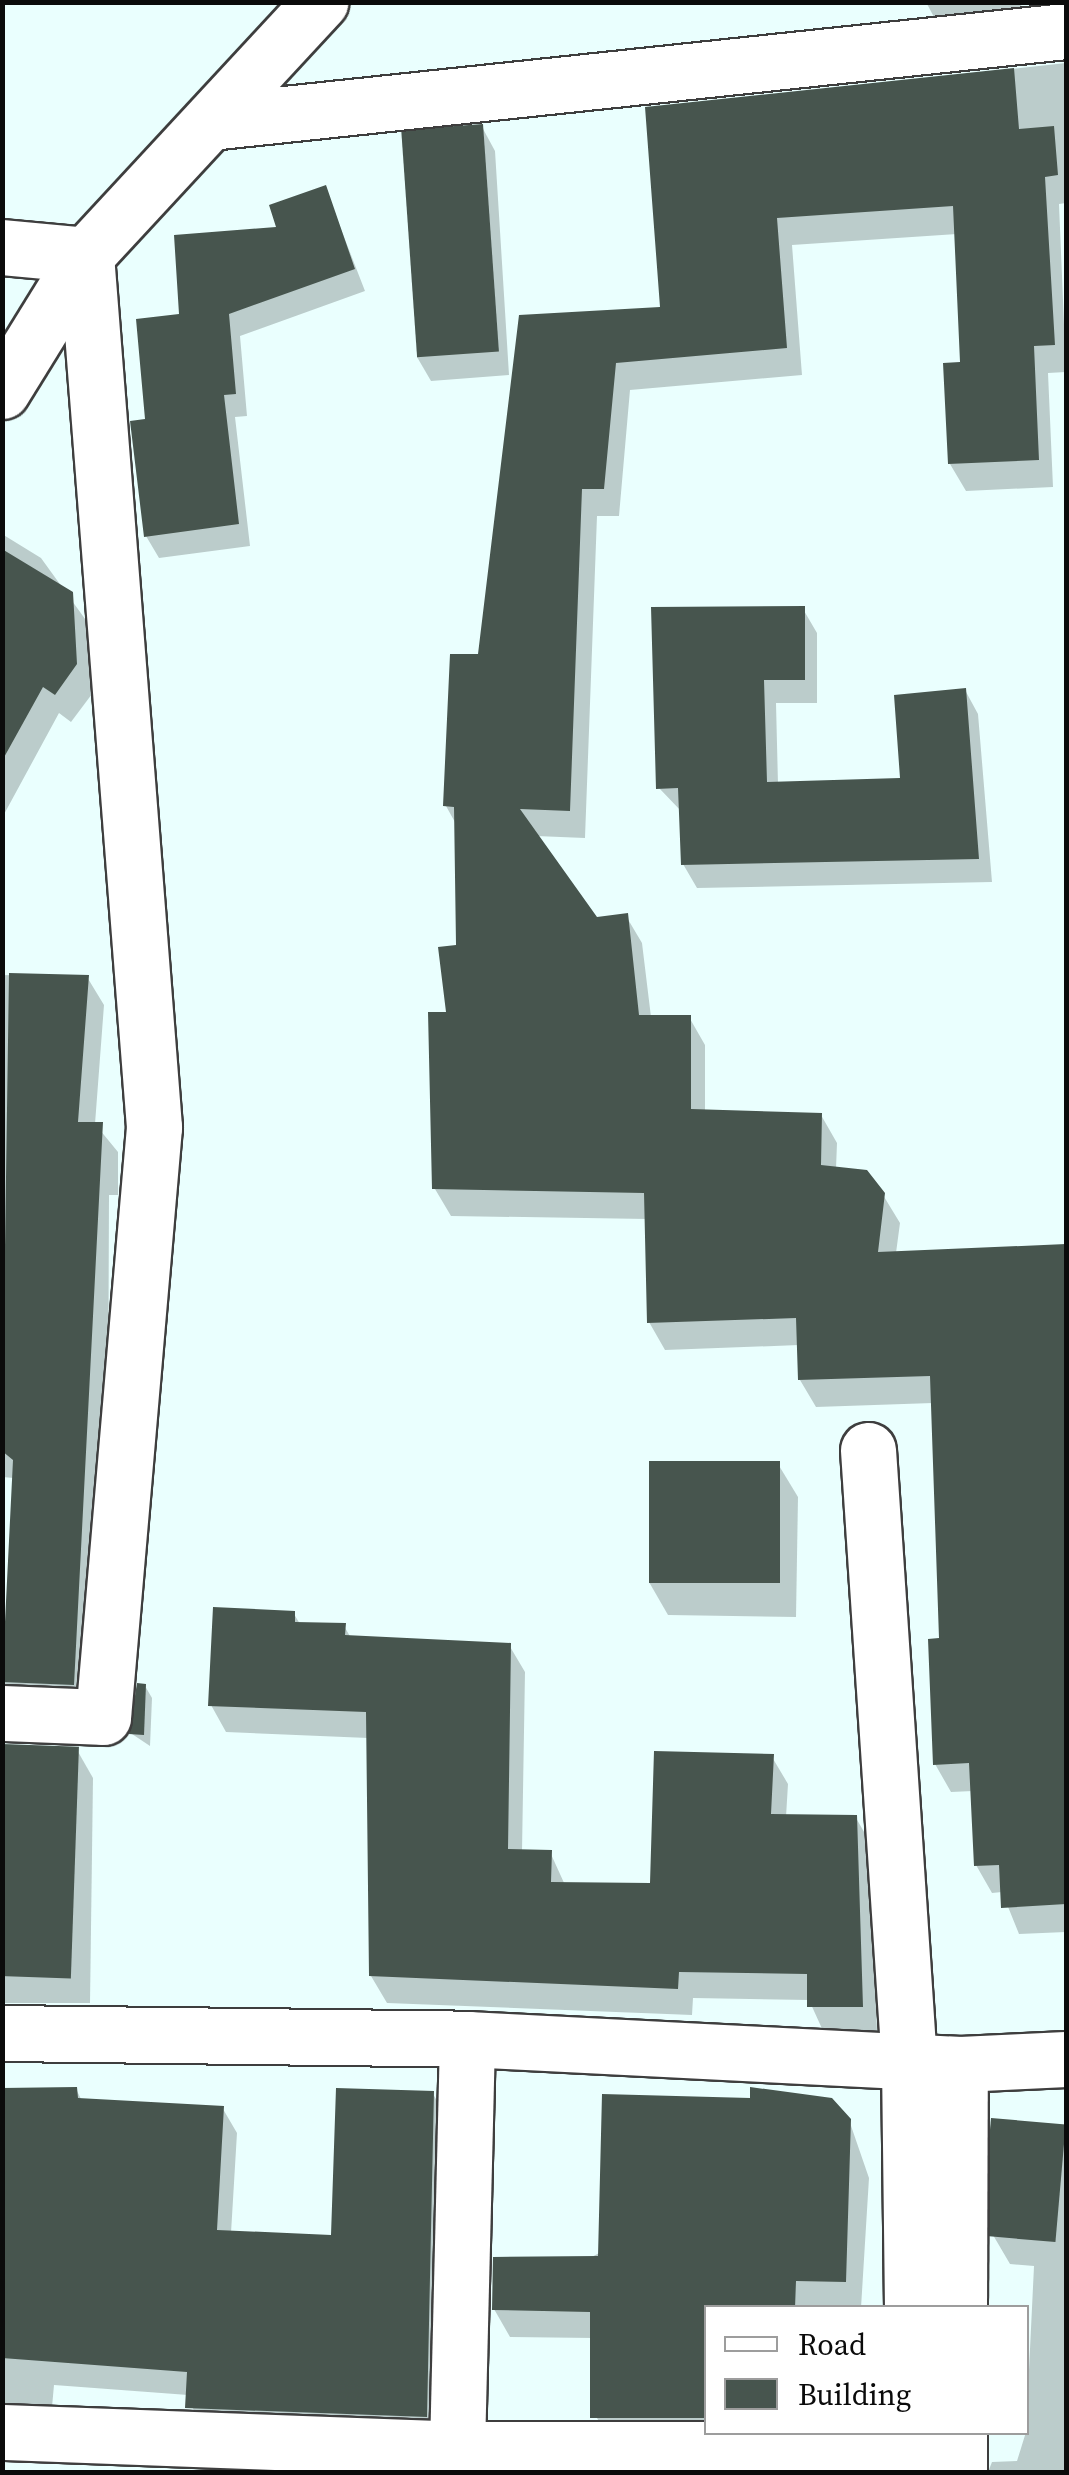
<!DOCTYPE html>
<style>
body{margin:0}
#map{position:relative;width:1069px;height:2475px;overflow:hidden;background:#eafffe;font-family:"Source Serif 4",serif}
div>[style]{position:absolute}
.shadow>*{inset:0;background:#0003}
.building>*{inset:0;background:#47554e;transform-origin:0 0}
.roads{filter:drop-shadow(2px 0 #3e3e3e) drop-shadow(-2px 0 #3e3e3e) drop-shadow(0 2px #3e3e3e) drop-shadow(0 -2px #3e3e3e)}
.minor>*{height:55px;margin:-27.5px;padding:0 27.5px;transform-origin:27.5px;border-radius:27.5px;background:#fff}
span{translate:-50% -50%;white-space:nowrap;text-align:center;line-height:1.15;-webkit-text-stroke:10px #fff;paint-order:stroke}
.frame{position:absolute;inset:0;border:5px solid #0b0b0b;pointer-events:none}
.legend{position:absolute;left:704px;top:2305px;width:325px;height:130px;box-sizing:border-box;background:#fff;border:2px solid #9d9d9d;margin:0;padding:12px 18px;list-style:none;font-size:30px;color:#0b0b0b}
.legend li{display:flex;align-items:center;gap:20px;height:50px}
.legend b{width:50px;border:2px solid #9d9d9d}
</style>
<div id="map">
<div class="shadow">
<div style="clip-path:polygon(926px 2px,1021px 2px,1023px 34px,935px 19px)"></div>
<div style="clip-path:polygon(1066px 63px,1066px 203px,1059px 204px,1066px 372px,1048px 373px,1053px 487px,966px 491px,950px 464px,963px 364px,957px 234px,792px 245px,802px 375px,630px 390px,619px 516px,597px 516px,585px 838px,536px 836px,596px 919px,626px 916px,642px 943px,651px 1017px,689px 1017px,705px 1045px,705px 1112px,821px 1115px,837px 1143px,836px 1169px,883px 1195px,900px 1223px,896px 1253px,1066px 1246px,1066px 1932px,1019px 1934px,1002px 1892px,992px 1893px,976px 1865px,973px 1791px,951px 1792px,935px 1764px,942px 1641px,933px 1403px,816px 1407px,800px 1380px,799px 1345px,665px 1350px,649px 1322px,647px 1219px,451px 1216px,435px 1189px,458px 948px,456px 824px,446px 806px,480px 656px,522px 318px,662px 309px,648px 109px)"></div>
<div style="clip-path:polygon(482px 127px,495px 151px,509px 375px,431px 381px,417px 357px)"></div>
<div style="clip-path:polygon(325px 188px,365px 291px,240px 336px,247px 416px,235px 417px,250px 546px,159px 558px,146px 536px,148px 421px,181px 317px)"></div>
<div style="clip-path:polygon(2px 534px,41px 558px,88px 623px,92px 694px,71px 722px,59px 713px,2px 818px)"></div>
<div style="clip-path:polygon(803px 609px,817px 633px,817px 703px,776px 703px,778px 784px,903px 780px,965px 690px,978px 714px,992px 882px,697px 888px,683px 864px,682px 812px,659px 788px)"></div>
<div style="clip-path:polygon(2px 975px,87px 977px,104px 1005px,95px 1124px,118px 1152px,118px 1195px,109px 1195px,108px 1446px,89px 1712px,2px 1715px,14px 1478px,2px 1477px)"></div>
<div style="clip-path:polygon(778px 1464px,798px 1497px,796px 1617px,668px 1615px,649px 1582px)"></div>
<div style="clip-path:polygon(294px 1614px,300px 1624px,344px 1626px,351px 1638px,509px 1645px,525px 1672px,522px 1852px,550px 1852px,565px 1885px,652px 1886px,772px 1757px,788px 1784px,786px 1817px,856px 1818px,871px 1844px,877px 2033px,824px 2033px,809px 2000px,693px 1998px,692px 2015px,387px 2003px,371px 1976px,368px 1738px,226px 1732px,211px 1705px)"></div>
<div style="clip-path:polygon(145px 1686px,152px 1698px,150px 1746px,132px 1734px)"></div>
<div style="clip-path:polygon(2px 1744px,77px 1750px,93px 1778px,90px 2003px,2px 2003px)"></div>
<div style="clip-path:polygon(76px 2089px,82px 2101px,223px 2109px,237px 2133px,231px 2233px,333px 2237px,433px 2094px,447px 2118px,440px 2436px,202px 2432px,188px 2395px,54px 2385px,52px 2407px,2px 2404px,2px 2090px)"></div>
<div style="clip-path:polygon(849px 2120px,869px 2178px,861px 2308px,706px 2308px,706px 2432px,609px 2439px,593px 2411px,593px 2338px,510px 2337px,494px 2309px)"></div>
<div style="clip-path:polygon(994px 2121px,1066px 2126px,1066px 2472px,988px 2472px,992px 2462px,1017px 2461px,1026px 2432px,1034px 2266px,1010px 2264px,993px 2235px)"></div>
</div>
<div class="building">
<div style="clip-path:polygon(1014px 68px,1019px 129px,1054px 126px,1058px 175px,1045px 177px,1055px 345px,1034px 346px,1039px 460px,948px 464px,943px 363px,960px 362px,953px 206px,777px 218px,787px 348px,616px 363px,604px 489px,582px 489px,570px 811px,520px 809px,597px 917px,628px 913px,639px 1015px,691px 1015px,691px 1109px,822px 1113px,821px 1165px,867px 1170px,885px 1193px,878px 1252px,1066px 1244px,1066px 1904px,1001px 1908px,999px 1865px,974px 1866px,969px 1763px,933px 1765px,928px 1639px,939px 1638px,930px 1376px,798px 1380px,796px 1318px,647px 1323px,644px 1193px,432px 1189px,428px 1012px,446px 1012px,438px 947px,456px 945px,454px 807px,443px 806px,450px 654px,478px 654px,519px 315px,660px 307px,645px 107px)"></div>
<div style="left:483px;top:124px;width:228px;height:82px;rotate:86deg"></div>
<div style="clip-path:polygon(326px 185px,355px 269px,229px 314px,236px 394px,224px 395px,239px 524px,144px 537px,130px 421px,145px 419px,136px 319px,179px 314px,174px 235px,276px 227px,269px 205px)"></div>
<div style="clip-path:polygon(2px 549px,73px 592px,77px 664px,55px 695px,43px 687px,2px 761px)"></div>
<div style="clip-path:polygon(805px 606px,805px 680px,764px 680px,767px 782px,900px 778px,894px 695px,966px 688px,979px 859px,681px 865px,678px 788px,656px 789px,651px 607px)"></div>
<div style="clip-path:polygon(9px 973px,89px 975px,78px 1122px,103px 1122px,74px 1685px,2px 1682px,13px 1460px,2px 1451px)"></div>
<div style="left:649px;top:1461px;width:131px;height:122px"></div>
<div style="clip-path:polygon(213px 1607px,295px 1611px,295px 1622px,346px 1623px,345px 1635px,511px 1643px,508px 1849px,552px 1850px,551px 1882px,650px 1883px,654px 1751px,774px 1754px,771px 1814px,857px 1815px,863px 2007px,807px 2007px,807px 1974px,679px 1972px,678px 1989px,369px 1976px,366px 1712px,208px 1706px)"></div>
<div style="clip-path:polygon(137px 1683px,146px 1684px,144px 1735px,129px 1734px)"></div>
<div style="left:2px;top:1744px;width:77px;height:232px;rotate:2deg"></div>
<div style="clip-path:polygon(77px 2087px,78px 2098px,224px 2106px,217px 2230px,331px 2235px,336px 2088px,434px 2091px,427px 2417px,185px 2408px,187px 2372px,2px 2358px,2px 2088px)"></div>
<div style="clip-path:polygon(750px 2087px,832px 2098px,851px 2119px,846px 2282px,796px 2281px,795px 2308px,706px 2308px,706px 2418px,590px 2418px,590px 2312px,492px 2310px,493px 2257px,598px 2256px,602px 2094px,750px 2098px)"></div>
<div style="left:991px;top:2118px;width:75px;height:118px;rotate:5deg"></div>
</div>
<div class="roads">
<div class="minor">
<div style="left:219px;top:121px;width:852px;rotate:-6.07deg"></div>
<div style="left:2px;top:247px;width:84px;rotate:5.4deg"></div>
<div style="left:86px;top:255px;width:875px;rotate:85.54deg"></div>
<div style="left:154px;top:1127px;width:592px;rotate:94.94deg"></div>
<div style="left:103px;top:1717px;width:101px;rotate:-177.7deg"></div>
<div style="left:2px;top:391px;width:160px;rotate:-58.3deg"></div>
<div style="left:86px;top:255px;width:345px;rotate:-47.2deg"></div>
<div style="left:868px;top:1450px;width:613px;rotate:86.17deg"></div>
<div style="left:909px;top:2062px;width:246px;rotate:89.3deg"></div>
<div style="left:2px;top:2033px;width:465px;rotate:0.7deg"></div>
<div style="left:467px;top:2039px;width:494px;rotate:2.9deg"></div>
<div style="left:960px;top:2064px;width:106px;rotate:-2.7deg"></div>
<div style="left:959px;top:2308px;width:244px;rotate:-89.8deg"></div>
<div style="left:2px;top:2432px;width:455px;rotate:2.1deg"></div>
<div style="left:457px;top:2449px;width:410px;rotate:-88.6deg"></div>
<div style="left:457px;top:2449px;width:457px"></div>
<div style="left:959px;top:2472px;width:40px;rotate:-90deg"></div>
</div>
</div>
<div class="frame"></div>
<ul class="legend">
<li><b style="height:12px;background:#fff"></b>Road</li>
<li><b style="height:28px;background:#47554e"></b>Building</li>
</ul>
</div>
